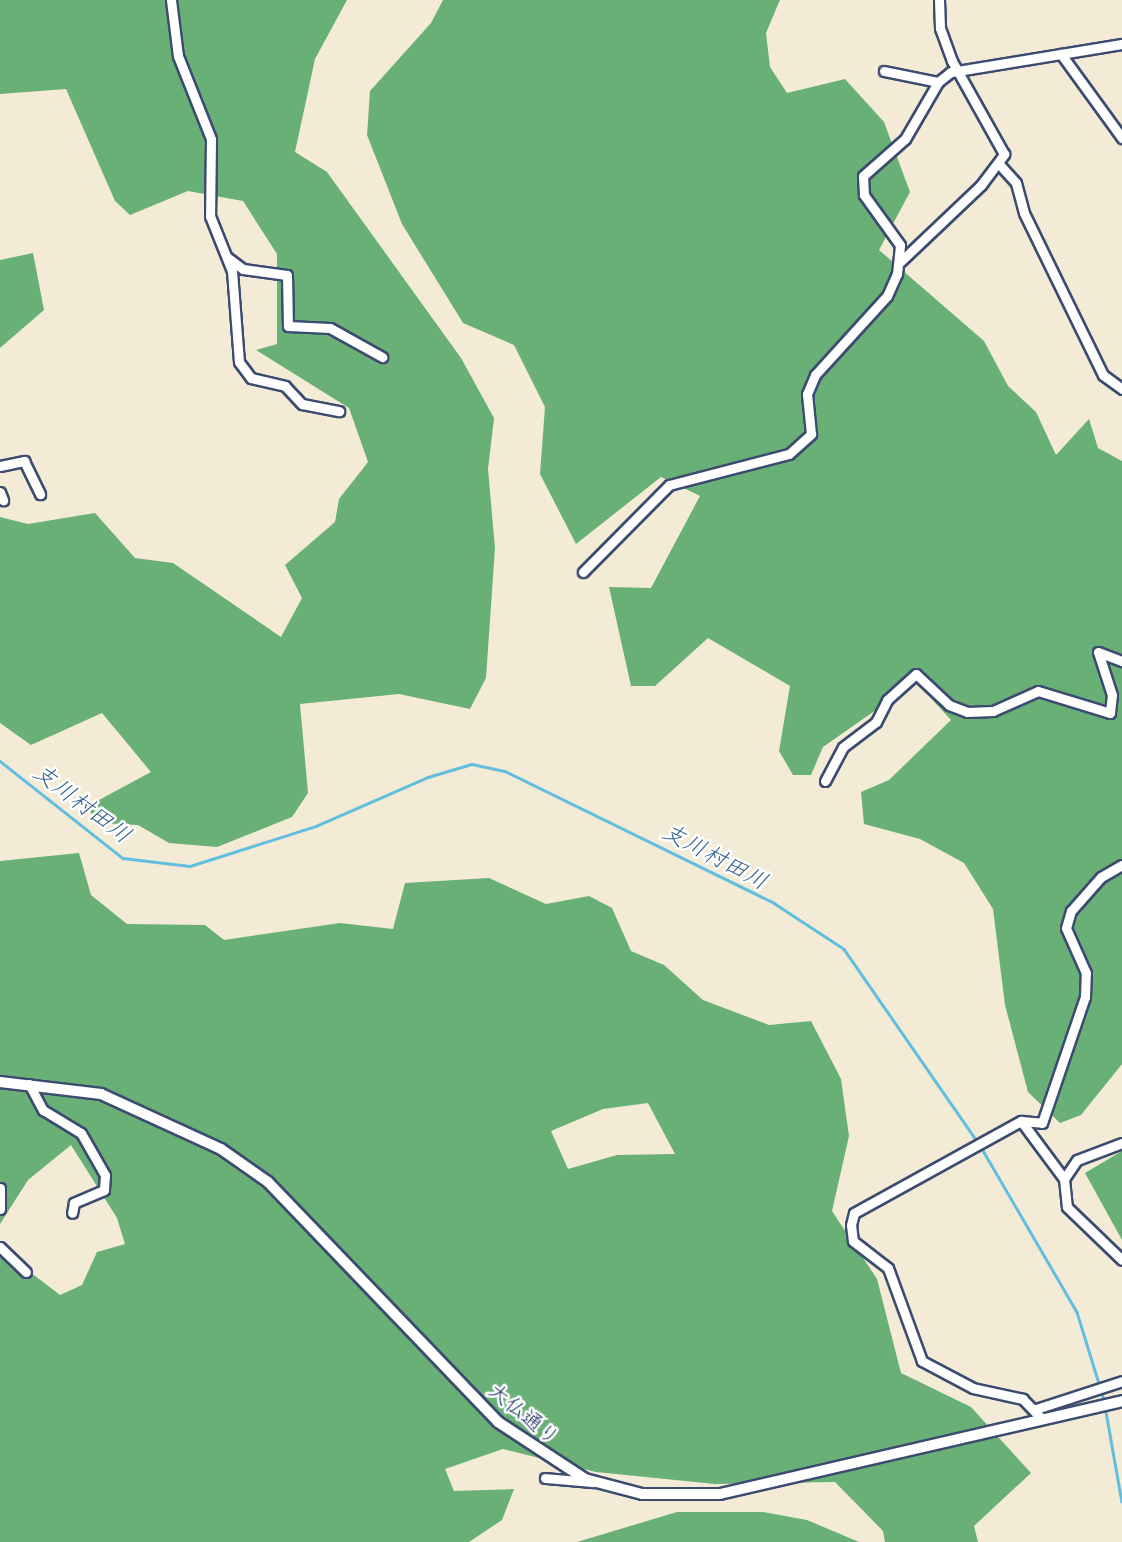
<!DOCTYPE html>
<meta charset="utf-8">
<style>
body{margin:0}
#map{position:relative;width:1122px;height:1542px;overflow:hidden;background:#f4ebd7;font-family:Sriracha,"Klee One",sans-serif}
div>[style]{position:absolute}
.forest>*{inset:0;background:#69b077}
.stream>*{height:2.5px;margin:-1.25px;padding:0 1.25px;transform-origin:1.25px;border-radius:1.25px;background:#61bedf}
.roads{filter:drop-shadow(2px 0 #3c4b70) drop-shadow(-2px 0 #3c4b70) drop-shadow(0 2px #3c4b70) drop-shadow(0 -2px #3c4b70)}
.minor>*{height:9px;margin:-4.5px;padding:0 4.5px;transform-origin:4.5px;border-radius:4.5px;background:#fff}
.tertiary>*{height:10px;margin:-5px;padding:0 5px;transform-origin:5px;border-radius:5px;background:#fff}
span{translate:-50% -50%;white-space:nowrap;text-align:center;line-height:1.15;-webkit-text-stroke:5px #fff;paint-order:stroke}
.street-label{font-size:21px;color:#1b2f5e}
.water-label{font-size:23px;color:#34618b;font-style:italic}
</style>
<div id="map">
<div class="forest">
<div style="clip-path:polygon(0 0,347px 0,315px 59px,295px 152px,327px 172px,461px 358px,494px 418px,488px 469px,495px 548px,486px 678px,470px 709px,399px 694px,300px 704px,308px 793px,292px 817px,217px 847px,169px 843px,138px 825px,100px 823px,86px 807px,151px 772px,102px 713px,31px 745px,0 723px,0 517px,28px 524px,95px 513px,135px 558px,173px 563px,281px 637px,302px 598px,285px 565px,335px 522px,339px 499px,368px 462px,349px 408px,256px 350px,277px 344px,277px 254px,243px 201px,188px 191px,130px 215px,115px 201px,66px 89px,0 94px)"></div>
<div style="clip-path:polygon(443px 0,780px 0,766px 33px,770px 67px,787px 93px,845px 79px,884px 122px,910px 192px,879px 250px,984px 341px,1008px 386px,1036px 412px,1056px 455px,1089px 419px,1098px 448px,1122px 461px,1122px 1064px,1081px 1115px,1060px 1123px,1028px 1092px,1005px 1005px,993px 909px,964px 863px,920px 839px,864px 824px,861px 792px,889px 780px,951px 720px,916px 682px,823px 747px,811px 775px,793px 775px,779px 751px,790px 686px,708px 638px,655px 686px,631px 686px,609px 587px,651px 588px,700px 496px,661px 477px,576px 544px,540px 474px,545px 407px,514px 345px,463px 323px,402px 224px,367px 135px,370px 91px,431px 23px)"></div>
<div style="clip-path:polygon(33px 253px,44px 310px,0 348px,0 260px)"></div>
<div style="clip-path:polygon(evenodd,79px 853px,91px 895px,127px 924px,205px 925px,224px 940px,340px 923px,393px 929px,405px 883px,489px 878px,546px 904px,589px 896px,612px 908px,631px 951px,664px 965px,703px 1000px,769px 1025px,811px 1021px,841px 1079px,849px 1136px,832px 1211px,877px 1279px,901px 1373px,971px 1407px,1031px 1473px,974px 1526px,978px 1542px,885px 1542px,883px 1531px,835px 1482px,715px 1484px,596px 1472px,503px 1449px,445px 1469px,454px 1491px,514px 1489px,502px 1520px,469px 1542px,0 1542px,0 1249px,60px 1295px,82px 1285px,97px 1252px,125px 1244px,117px 1218px,71px 1145px,28px 1180px,0 1224px,0 861px,79px 853px,648px 1103px,675px 1154px,617px 1155px,568px 1169px,551px 1131px,603px 1109px,648px 1103px)"></div>
<div style="clip-path:polygon(1122px 1151px,1122px 1240px,1085px 1173px)"></div>
<div style="clip-path:polygon(677px 1512px,763px 1512px,807px 1520px,859px 1542px,577px 1542px)"></div>
</div>
<div class="stream">
<div style="left:0;top:761px;width:157px;rotate:38.3deg"></div>
<div style="left:123px;top:858px;width:67px;rotate:6.8deg"></div>
<div style="left:190px;top:866px;width:132px;rotate:-17.6deg"></div>
<div style="left:316px;top:826px;width:122px;rotate:-23.6deg"></div>
<div style="left:428px;top:777px;width:46px;rotate:-16.5deg"></div>
<div style="left:472px;top:764px;width:34px;rotate:12deg"></div>
<div style="left:505px;top:771px;width:300px;rotate:26.1deg"></div>
<div style="left:774px;top:903px;width:84px;rotate:33.3deg"></div>
<div style="left:844px;top:949px;width:234px;rotate:55.3deg"></div>
<div style="left:981px;top:1147px;width:191px;rotate:59.8deg"></div>
<div style="left:1077px;top:1312px;width:92px;rotate:72.9deg"></div>
<div style="left:1105px;top:1406px;width:97px;rotate:80deg"></div>
</div>
<div class="roads">
<div class="minor">
<div style="left:171px;top:0;width:56px;rotate:82.9deg"></div>
<div style="left:178px;top:56px;width:89px;rotate:68.3deg"></div>
<div style="left:211px;top:139px;width:77px;rotate:90.7deg"></div>
<div style="left:210px;top:216px;width:59px;rotate:68.2deg"></div>
<div style="left:232px;top:271px;width:91px;rotate:85.6deg"></div>
<div style="left:239px;top:362px;width:20px;rotate:53deg"></div>
<div style="left:251px;top:378px;width:35px;rotate:13deg"></div>
<div style="left:285px;top:386px;width:25px;rotate:47deg"></div>
<div style="left:302px;top:404px;width:38px;rotate:11deg"></div>
<div style="left:1061px;top:54px;width:104px;rotate:54deg"></div>
<div style="left:884px;top:71px;width:55px;rotate:11.5deg"></div>
<div style="left:999px;top:164px;width:25px;rotate:48deg"></div>
<div style="left:1016px;top:183px;width:31px;rotate:75deg"></div>
<div style="left:1024px;top:213px;width:180px;rotate:64deg"></div>
<div style="left:1103px;top:375px;width:24px;rotate:36deg"></div>
<div style="left:227px;top:257px;width:20px;rotate:37deg"></div>
<div style="left:243px;top:269px;width:44px;rotate:7.8deg"></div>
<div style="left:287px;top:275px;width:51px;rotate:88.9deg"></div>
<div style="left:288px;top:326px;width:42px;rotate:2.7deg"></div>
<div style="left:330px;top:328px;width:60px;rotate:29.1deg"></div>
<div style="left:901px;top:261px;width:110px;rotate:-43.5deg"></div>
<div style="left:981px;top:185px;width:39px;rotate:-53deg"></div>
<div style="left:1004px;top:154px;width:107px;rotate:-119.2deg"></div>
<div style="left:952px;top:61px;width:35px;rotate:-110deg"></div>
<div style="left:940px;top:28px;width:28px;rotate:-92deg"></div>
<div style="left:0;top:466px;width:25px;rotate:-12deg"></div>
<div style="left:24px;top:461px;width:37px;rotate:64deg"></div>
<div style="left:0;top:492px;width:9px;rotate:69deg"></div>
<div style="left:583px;top:572px;width:122px;rotate:-45.3deg"></div>
<div style="left:669px;top:485px;width:124px;rotate:-14.5deg"></div>
<div style="left:789px;top:454px;width:30px;rotate:-42deg"></div>
<div style="left:811px;top:434px;width:40px;rotate:-95.7deg"></div>
<div style="left:807px;top:394px;width:21px;rotate:-67deg"></div>
<div style="left:815px;top:375px;width:107px;rotate:-47.7deg"></div>
<div style="left:887px;top:296px;width:24px;rotate:-66deg"></div>
<div style="left:897px;top:274px;width:29px;rotate:-84deg"></div>
<div style="left:900px;top:245px;width:62px;rotate:-125.8deg"></div>
<div style="left:864px;top:195px;width:19px;rotate:-93deg"></div>
<div style="left:863px;top:176px;width:56px;rotate:-41.4deg"></div>
<div style="left:905px;top:139px;width:66px;rotate:-59.9deg"></div>
<div style="left:938px;top:82px;width:16px;rotate:-38deg"></div>
<div style="left:951px;top:72px;width:173px;rotate:-9.3deg"></div>
<div style="left:825px;top:781px;width:38px;rotate:-62deg"></div>
<div style="left:843px;top:747px;width:41px;rotate:-37.1deg"></div>
<div style="left:876px;top:722px;width:25px;rotate:-63deg"></div>
<div style="left:887px;top:700px;width:39px;rotate:-42deg"></div>
<div style="left:916px;top:674px;width:45px;rotate:43.2deg"></div>
<div style="left:949px;top:705px;width:19px;rotate:21deg"></div>
<div style="left:967px;top:712px;width:26px;rotate:-2deg"></div>
<div style="left:993px;top:711px;width:49px;rotate:-24deg"></div>
<div style="left:1038px;top:691px;width:75px;rotate:17deg"></div>
<div style="left:1110px;top:713px;width:18px;rotate:-84deg"></div>
<div style="left:1112px;top:695px;width:45px;rotate:-108deg"></div>
<div style="left:1098px;top:652px;width:26px;rotate:21deg"></div>
<div style="left:29px;top:1084px;width:30px;rotate:62deg"></div>
<div style="left:43px;top:1110px;width:44px;rotate:31.2deg"></div>
<div style="left:81px;top:1133px;width:48px;rotate:60.3deg"></div>
<div style="left:105px;top:1175px;width:15px;rotate:94deg"></div>
<div style="left:104px;top:1190px;width:33px;rotate:157deg"></div>
<div style="left:74px;top:1203px;width:10px;rotate:101deg"></div>
<div style="left:1021px;top:1121px;width:72px;rotate:53.4deg"></div>
<div style="left:1064px;top:1179px;width:28px;rotate:84deg"></div>
<div style="left:1067px;top:1207px;width:76px;rotate:43.9deg"></div>
<div style="left:1064px;top:1179px;width:23px;rotate:-56deg"></div>
<div style="left:1077px;top:1160px;width:48px;rotate:-20.7deg"></div>
<div style="left:0;top:1188px;width:21px;rotate:90deg"></div>
<div style="left:0;top:1247px;width:36px;rotate:44deg"></div>
<div style="left:1036px;top:1409px;width:90px;rotate:-18deg"></div>
<div style="left:1042px;top:1419px;width:28px;rotate:-134deg"></div>
<div style="left:1023px;top:1399px;width:51px;rotate:-167.6deg"></div>
<div style="left:973px;top:1388px;width:58px;rotate:-152.1deg"></div>
<div style="left:922px;top:1361px;width:99px;rotate:-110.1deg"></div>
<div style="left:888px;top:1268px;width:44px;rotate:-142.4deg"></div>
<div style="left:853px;top:1241px;width:16px;rotate:-97deg"></div>
<div style="left:851px;top:1225px;width:12px;rotate:-76deg"></div>
<div style="left:854px;top:1213px;width:191px;rotate:-28.9deg"></div>
<div style="left:1021px;top:1121px;width:21px;rotate:5deg"></div>
<div style="left:1042px;top:1123px;width:133px;rotate:-71.2deg"></div>
<div style="left:1085px;top:997px;width:24px;rotate:-88deg"></div>
<div style="left:1086px;top:973px;width:49px;rotate:-114deg"></div>
<div style="left:1066px;top:928px;width:18px;rotate:-74deg"></div>
<div style="left:1071px;top:911px;width:45px;rotate:-48.6deg"></div>
<div style="left:1101px;top:877px;width:24px;rotate:-30deg"></div>
<div style="left:545px;top:1478px;width:48px;rotate:4.8deg"></div>
</div>
<div class="tertiary">
<div style="left:0;top:1082px;width:102px;rotate:6.8deg"></div>
<div style="left:101px;top:1094px;width:132px;rotate:24.6deg"></div>
<div style="left:221px;top:1149px;width:57px;rotate:35.1deg"></div>
<div style="left:268px;top:1182px;width:332px;rotate:46.2deg"></div>
<div style="left:498px;top:1422px;width:104px;rotate:33.2deg"></div>
<div style="left:585px;top:1479px;width:59px;rotate:14.7deg"></div>
<div style="left:642px;top:1494px;width:78px"></div>
<div style="left:720px;top:1494px;width:413px;rotate:-13deg"></div>
</div>
</div>
<div class="street-label">
<span style="left:524px;top:1414px;rotate:39deg">大仏通り</span>
</div>
<div class="water-label">
<span style="left:82px;top:804px;rotate:37deg">支川村田川</span>
<span style="left:715px;top:857px;rotate:28deg">支川村田川</span>
</div>
</div>
